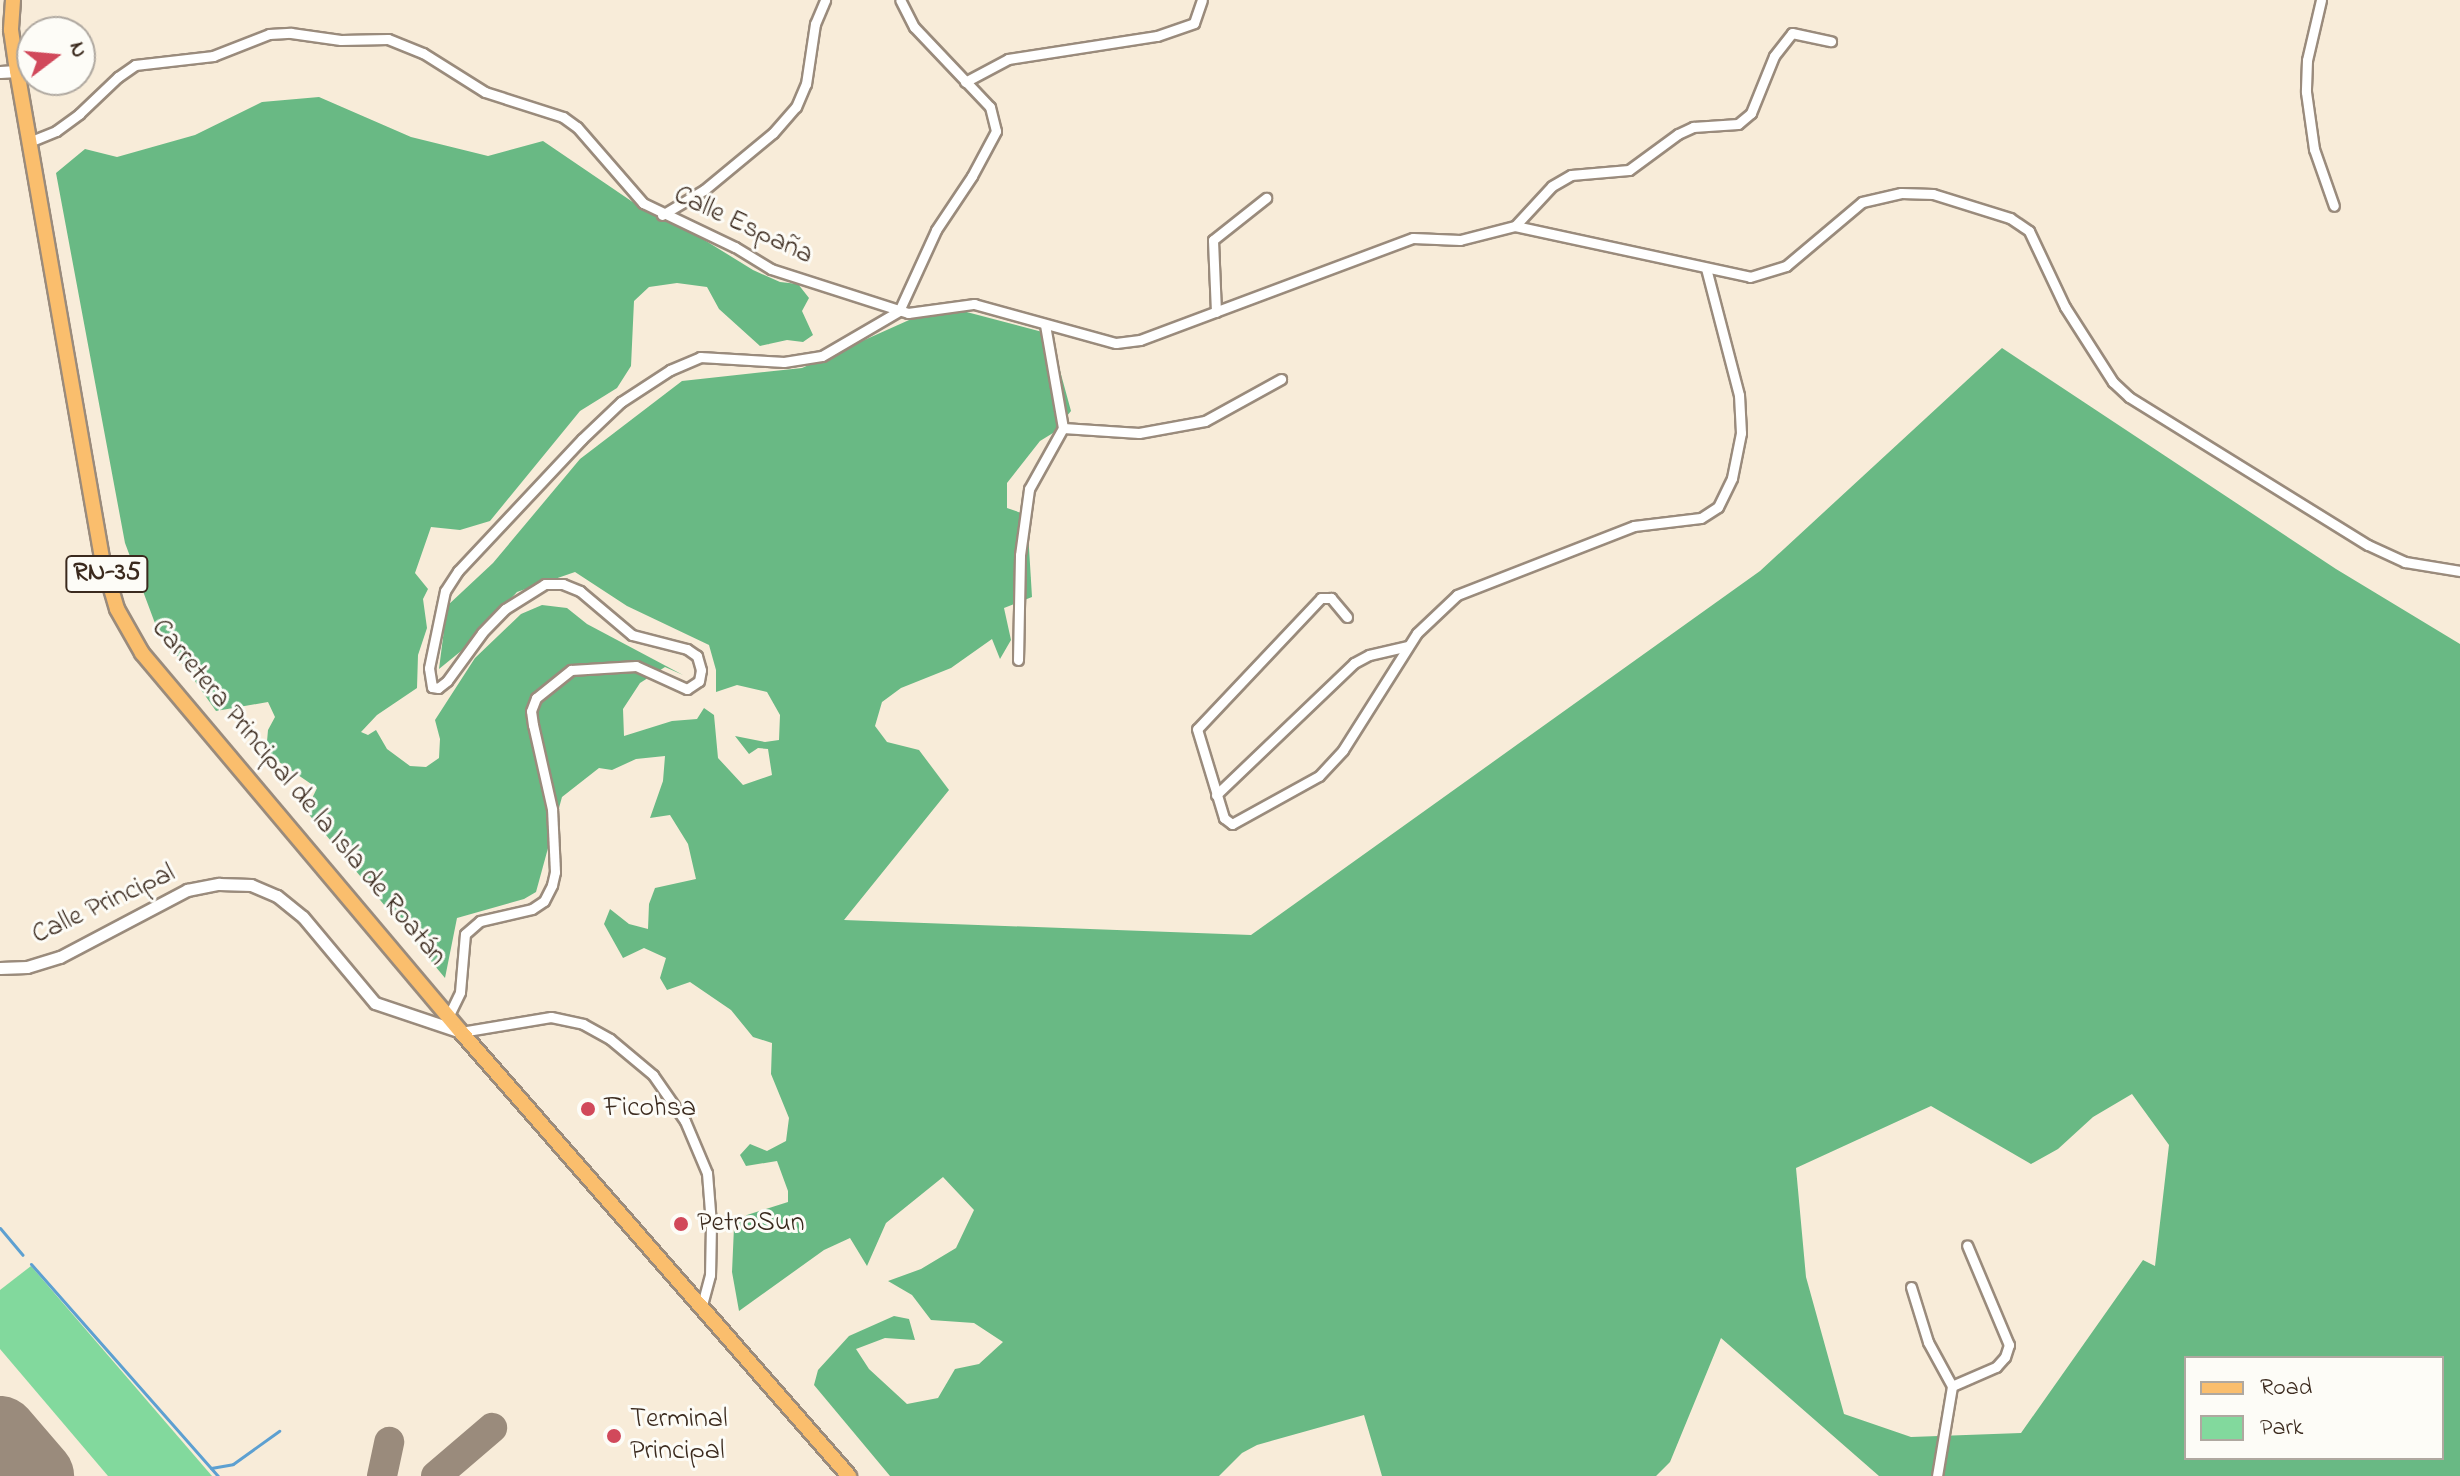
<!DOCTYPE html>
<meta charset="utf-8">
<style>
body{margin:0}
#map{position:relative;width:2460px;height:1476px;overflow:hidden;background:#f8ecd9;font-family:"Indie Flower",sans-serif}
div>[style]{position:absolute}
.green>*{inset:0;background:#82d99d}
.forest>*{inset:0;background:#69b984}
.stream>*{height:3px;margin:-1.5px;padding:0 1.5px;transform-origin:1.5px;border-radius:1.5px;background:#5da0d1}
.taxiway>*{height:30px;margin:-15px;padding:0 15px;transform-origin:15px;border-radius:15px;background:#9a8b7c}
.runway>*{height:74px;margin:-37px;padding:0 37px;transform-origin:37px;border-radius:37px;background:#9a8b7c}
.roads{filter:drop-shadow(2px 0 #9a8b7c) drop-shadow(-2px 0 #9a8b7c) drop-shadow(0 2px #9a8b7c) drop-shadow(0 -2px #9a8b7c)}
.minor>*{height:9px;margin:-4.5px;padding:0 4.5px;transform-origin:4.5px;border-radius:4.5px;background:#fff}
.tertiary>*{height:11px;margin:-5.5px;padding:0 5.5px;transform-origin:5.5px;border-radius:5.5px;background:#fff}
.primary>*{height:14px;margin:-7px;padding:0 7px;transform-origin:7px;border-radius:7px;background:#fabe6d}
.dots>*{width:22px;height:22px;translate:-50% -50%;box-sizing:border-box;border:4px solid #fdfcf7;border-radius:50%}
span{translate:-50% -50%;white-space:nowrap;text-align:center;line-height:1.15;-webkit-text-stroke:6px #fdfcf7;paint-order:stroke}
.shield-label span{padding:2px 6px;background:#fdfcf7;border:2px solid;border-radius:6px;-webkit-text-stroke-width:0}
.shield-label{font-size:26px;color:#3b2a1e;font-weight:700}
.street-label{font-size:28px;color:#3b2a1e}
.poi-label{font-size:28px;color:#3b2a1e}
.left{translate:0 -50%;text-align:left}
.legend{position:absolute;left:2184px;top:1356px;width:260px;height:104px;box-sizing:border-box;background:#fdfcf7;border:2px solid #afa8a0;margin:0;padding:10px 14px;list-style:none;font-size:24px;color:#3b2a1e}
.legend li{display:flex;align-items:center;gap:16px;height:40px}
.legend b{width:40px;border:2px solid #afa8a0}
.north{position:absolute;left:16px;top:16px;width:80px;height:80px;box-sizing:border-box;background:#fdfcf7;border:2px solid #afa8a0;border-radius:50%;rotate:74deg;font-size:22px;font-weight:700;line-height:32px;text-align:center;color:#3b2a1e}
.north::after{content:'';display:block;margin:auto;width:28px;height:36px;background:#d1495b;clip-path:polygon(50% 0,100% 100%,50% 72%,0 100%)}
</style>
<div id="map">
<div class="green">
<div style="clip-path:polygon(31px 1266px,212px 1476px,108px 1476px,0 1349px,0 1290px)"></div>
</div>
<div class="forest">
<div style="clip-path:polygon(evenodd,319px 97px,411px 137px,488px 156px,543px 141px,643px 209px,672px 220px,753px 270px,780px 282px,798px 284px,809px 298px,802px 311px,813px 335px,803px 342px,787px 340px,760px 346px,719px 309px,707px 287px,677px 283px,649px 287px,634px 301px,631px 366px,617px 388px,580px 411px,490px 521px,460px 530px,431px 527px,415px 573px,428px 589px,423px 599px,427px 628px,418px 655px,417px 688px,377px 715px,361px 732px,368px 735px,376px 730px,387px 749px,410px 766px,426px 767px,439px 758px,440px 739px,435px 720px,475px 658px,521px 614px,542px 605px,567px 608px,587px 624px,683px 675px,665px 667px,640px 683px,623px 709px,624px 736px,672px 721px,697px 719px,704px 708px,714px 715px,718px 758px,743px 785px,772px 775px,768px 749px,758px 748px,749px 754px,735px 736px,765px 742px,779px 740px,780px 715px,767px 692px,737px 685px,716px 692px,716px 670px,709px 645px,627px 606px,575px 572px,517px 592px,466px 647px,439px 669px,447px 606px,493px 563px,580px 459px,682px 381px,802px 368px,918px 316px,959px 310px,1050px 334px,1071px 411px,1053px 433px,1040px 441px,1007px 483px,1007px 508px,1027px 515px,1032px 597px,1004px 608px,1011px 640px,1000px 659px,992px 639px,951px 668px,901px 688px,882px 702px,875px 726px,887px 742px,919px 750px,949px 790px,844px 920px,1251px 935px,1760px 571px,2002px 348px,2336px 569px,2460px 644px,2460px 1476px,1879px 1476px,1721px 1338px,1670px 1462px,1656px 1476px,1382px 1476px,1364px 1415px,1257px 1445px,1242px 1453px,1219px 1476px,890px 1476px,814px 1385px,818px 1370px,849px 1336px,894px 1316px,909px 1319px,915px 1340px,885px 1338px,856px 1349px,869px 1369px,907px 1404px,938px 1398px,955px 1369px,979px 1364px,1003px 1342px,974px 1323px,931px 1320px,912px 1295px,888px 1281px,921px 1269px,956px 1248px,974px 1210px,943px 1177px,886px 1223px,867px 1266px,850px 1238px,824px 1250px,739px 1311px,732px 1272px,734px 1227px,747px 1215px,788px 1202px,788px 1191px,777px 1161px,746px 1166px,740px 1155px,750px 1144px,767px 1151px,786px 1141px,789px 1118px,771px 1074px,772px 1043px,753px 1037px,731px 1010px,690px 982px,667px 990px,660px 978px,666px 958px,644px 948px,623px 958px,604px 924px,610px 909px,629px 924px,648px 929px,649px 904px,655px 888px,696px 879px,688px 844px,670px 815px,650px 818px,663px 781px,665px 756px,636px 759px,612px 770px,599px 768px,562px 797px,536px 892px,524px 899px,457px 918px,445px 978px,306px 811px,317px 788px,266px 753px,268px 730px,275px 717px,268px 702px,216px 711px,156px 626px,125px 543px,56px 173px,85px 149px,117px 157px,195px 135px,262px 102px,319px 97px,2132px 1094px,2169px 1145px,2155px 1266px,2143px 1260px,2021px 1433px,1911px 1437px,1844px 1414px,1806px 1277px,1796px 1168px,1931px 1106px,2031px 1164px,2058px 1149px,2093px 1117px,2132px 1094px,319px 97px,2186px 1358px,2442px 1358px,2442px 1458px,2186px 1458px,2186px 1358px)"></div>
</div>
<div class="stream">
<div style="left:0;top:1228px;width:35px;rotate:50deg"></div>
<div style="left:31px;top:1264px;width:283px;rotate:48.6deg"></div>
<div style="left:211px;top:1468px;width:22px;rotate:-10deg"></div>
<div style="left:233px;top:1464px;width:57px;rotate:-35.7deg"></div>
</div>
<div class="taxiway">
<div style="left:382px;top:1476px;width:35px;rotate:-78deg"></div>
<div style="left:436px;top:1476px;width:74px;rotate:-40.6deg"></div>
</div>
<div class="runway">
<div style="left:0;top:1433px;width:57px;rotate:49.3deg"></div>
</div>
<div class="roads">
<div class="minor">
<div style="left:2321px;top:0;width:62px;rotate:103.1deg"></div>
<div style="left:2307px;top:60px;width:32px;rotate:92deg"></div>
<div style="left:2306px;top:92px;width:58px;rotate:82deg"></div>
<div style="left:2314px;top:149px;width:60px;rotate:70.7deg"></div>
<div style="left:965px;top:82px;width:49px;rotate:-28.1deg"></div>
<div style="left:1008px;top:59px;width:151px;rotate:-8.8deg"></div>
<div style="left:1157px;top:36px;width:39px;rotate:-19deg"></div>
<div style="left:1194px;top:23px;width:24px;rotate:-71deg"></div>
<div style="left:29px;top:142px;width:29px;rotate:-22deg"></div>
<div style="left:56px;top:131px;width:29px;rotate:-36deg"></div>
<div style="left:79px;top:114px;width:54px;rotate:-43.5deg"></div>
<div style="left:118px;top:77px;width:21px;rotate:-35deg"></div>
<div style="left:135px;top:65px;width:79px;rotate:-6.6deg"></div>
<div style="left:213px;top:56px;width:60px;rotate:-21.4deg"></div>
<div style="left:269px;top:34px;width:22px;rotate:-3deg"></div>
<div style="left:291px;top:33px;width:50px;rotate:8deg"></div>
<div style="left:341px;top:40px;width:47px;rotate:-1.2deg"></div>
<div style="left:388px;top:39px;width:38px;rotate:22deg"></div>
<div style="left:423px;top:53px;width:73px;rotate:32.2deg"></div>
<div style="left:485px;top:92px;width:82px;rotate:17.8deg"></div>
<div style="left:563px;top:117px;width:17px;rotate:36deg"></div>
<div style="left:577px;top:127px;width:101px;rotate:49deg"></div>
<div style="left:643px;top:203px;width:102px;rotate:25.6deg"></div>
<div style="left:735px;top:247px;width:42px;rotate:31.4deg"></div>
<div style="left:771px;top:269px;width:144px;rotate:17.8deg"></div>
<div style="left:908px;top:313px;width:67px;rotate:-7.8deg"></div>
<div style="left:974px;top:304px;width:147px;rotate:15.4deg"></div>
<div style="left:1116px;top:343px;width:24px;rotate:-7deg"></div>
<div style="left:1140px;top:340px;width:291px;rotate:-20.5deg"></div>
<div style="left:1413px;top:238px;width:47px;rotate:2.4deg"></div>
<div style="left:1460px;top:240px;width:57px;rotate:-14.3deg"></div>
<div style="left:1515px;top:226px;width:240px;rotate:12.2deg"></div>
<div style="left:1750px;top:277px;width:38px;rotate:-17deg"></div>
<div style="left:1786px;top:266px;width:99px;rotate:-40.1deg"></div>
<div style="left:1862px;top:202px;width:40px;rotate:-13deg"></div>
<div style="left:1901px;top:193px;width:32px;rotate:2deg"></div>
<div style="left:1933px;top:194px;width:81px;rotate:17.3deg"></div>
<div style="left:2010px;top:218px;width:23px;rotate:34deg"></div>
<div style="left:2029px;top:231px;width:84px;rotate:64.7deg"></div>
<div style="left:2065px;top:307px;width:89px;rotate:57.4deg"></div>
<div style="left:2113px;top:382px;width:22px;rotate:43deg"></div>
<div style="left:2129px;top:397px;width:281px;rotate:31.8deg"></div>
<div style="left:2368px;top:545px;width:41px;rotate:24.7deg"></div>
<div style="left:2405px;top:562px;width:56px;rotate:9.3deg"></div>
<div style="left:662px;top:215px;width:49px;rotate:-30.8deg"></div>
<div style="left:704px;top:190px;width:89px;rotate:-39.6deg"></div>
<div style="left:773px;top:133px;width:35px;rotate:-49deg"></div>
<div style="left:796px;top:107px;width:25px;rotate:-67deg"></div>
<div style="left:806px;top:84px;width:61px;rotate:-81.5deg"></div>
<div style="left:815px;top:24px;width:26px;rotate:-67deg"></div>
<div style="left:1515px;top:226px;width:54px;rotate:-47.2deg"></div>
<div style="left:1552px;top:186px;width:22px;rotate:-30deg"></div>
<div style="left:1571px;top:175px;width:58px;rotate:-4.9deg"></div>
<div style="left:1629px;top:170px;width:61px;rotate:-36.3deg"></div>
<div style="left:1678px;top:134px;width:17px;rotate:-25deg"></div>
<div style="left:1693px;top:127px;width:45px;rotate:-3.8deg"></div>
<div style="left:1738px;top:124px;width:17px;rotate:-40deg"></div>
<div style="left:1751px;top:113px;width:61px;rotate:-68deg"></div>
<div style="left:1774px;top:56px;width:29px;rotate:-52deg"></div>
<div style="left:1792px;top:33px;width:40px;rotate:12deg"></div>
<div style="left:1216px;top:312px;width:72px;rotate:-92.4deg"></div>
<div style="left:1213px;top:240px;width:68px;rotate:-38.4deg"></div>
<div style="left:1063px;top:428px;width:76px;rotate:3.8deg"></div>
<div style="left:1139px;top:433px;width:67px;rotate:-10.3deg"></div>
<div style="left:1205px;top:421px;width:87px;rotate:-28.9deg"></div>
<div style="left:1347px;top:617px;width:25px;rotate:-130deg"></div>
<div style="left:1331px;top:598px;width:10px;rotate:180deg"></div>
<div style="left:1321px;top:598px;width:180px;rotate:133.4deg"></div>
<div style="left:1197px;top:729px;width:93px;rotate:73.1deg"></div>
<div style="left:1224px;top:818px;width:10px;rotate:37deg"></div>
<div style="left:1232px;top:824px;width:99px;rotate:-28.9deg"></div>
<div style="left:1319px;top:776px;width:35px;rotate:-47deg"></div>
<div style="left:1343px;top:750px;width:138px;rotate:-57.7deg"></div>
<div style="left:1417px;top:633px;width:55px;rotate:-43.5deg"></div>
<div style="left:1457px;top:595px;width:190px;rotate:-21.3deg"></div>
<div style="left:1634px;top:526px;width:67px;rotate:-6.8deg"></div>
<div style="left:1701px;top:518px;width:20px;rotate:-33deg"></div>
<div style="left:1718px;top:507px;width:32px;rotate:-64deg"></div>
<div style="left:1732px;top:478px;width:46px;rotate:-78.7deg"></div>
<div style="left:1741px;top:433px;width:38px;rotate:-93deg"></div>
<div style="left:1739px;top:395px;width:131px;rotate:-104.6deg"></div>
<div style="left:1018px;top:660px;width:105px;rotate:-88.9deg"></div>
<div style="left:1020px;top:555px;width:67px;rotate:-82.2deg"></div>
<div style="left:1029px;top:489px;width:70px;rotate:-60.9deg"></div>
<div style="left:1063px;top:428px;width:105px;rotate:-99.9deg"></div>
<div style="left:1216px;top:795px;width:191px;rotate:-43.7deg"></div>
<div style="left:1354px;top:663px;width:17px;rotate:-28deg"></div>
<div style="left:1369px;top:655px;width:40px;rotate:-13deg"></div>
<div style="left:449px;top:1015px;width:25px;rotate:-64deg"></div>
<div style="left:460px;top:992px;width:58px;rotate:-85.1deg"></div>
<div style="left:465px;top:934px;width:20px;rotate:-41deg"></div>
<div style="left:480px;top:921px;width:53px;rotate:-13deg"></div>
<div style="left:532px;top:909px;width:14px;rotate:-34deg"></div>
<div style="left:544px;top:901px;width:18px;rotate:-63deg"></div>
<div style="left:552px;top:885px;width:13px;rotate:-77deg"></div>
<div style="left:555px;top:872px;width:63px;rotate:-92.7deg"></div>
<div style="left:552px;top:809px;width:86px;rotate:-102.7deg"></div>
<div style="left:533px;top:725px;width:14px;rotate:-98deg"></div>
<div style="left:531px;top:711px;width:14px;rotate:-69deg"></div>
<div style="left:536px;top:698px;width:45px;rotate:-38.7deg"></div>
<div style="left:571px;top:670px;width:65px;rotate:-3.5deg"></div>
<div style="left:636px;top:666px;width:56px;rotate:24.3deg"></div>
<div style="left:687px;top:689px;width:14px;rotate:-34deg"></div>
<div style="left:699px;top:681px;width:11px;rotate:-80deg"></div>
<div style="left:701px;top:670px;width:15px;rotate:-106deg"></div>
<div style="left:697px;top:656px;width:12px;rotate:-145deg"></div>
<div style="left:687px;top:649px;width:57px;rotate:-165.7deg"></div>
<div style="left:632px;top:635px;width:68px;rotate:-139.8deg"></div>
<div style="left:580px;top:591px;width:18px;rotate:-158deg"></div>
<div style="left:563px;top:584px;width:18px;rotate:180deg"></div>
<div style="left:545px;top:584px;width:47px;rotate:148deg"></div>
<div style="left:505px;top:609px;width:33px;rotate:134deg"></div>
<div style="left:482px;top:633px;width:59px;rotate:126.1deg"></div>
<div style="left:447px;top:681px;width:11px;rotate:142deg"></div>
<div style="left:438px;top:688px;width:6px;rotate:-171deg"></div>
<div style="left:432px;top:687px;width:19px;rotate:-99deg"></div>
<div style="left:429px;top:668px;width:79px;rotate:-78.3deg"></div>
<div style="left:445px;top:591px;width:24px;rotate:-57deg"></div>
<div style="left:458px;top:571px;width:181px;rotate:-46.8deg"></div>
<div style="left:582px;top:439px;width:54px;rotate:-43.5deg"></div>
<div style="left:621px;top:402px;width:59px;rotate:-33.1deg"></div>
<div style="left:670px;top:370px;width:33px;rotate:-23deg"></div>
<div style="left:700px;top:357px;width:84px;rotate:3.4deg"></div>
<div style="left:784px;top:362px;width:38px;rotate:-9deg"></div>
<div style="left:822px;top:356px;width:89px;rotate:-30.3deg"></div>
<div style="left:899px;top:311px;width:89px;rotate:-65.4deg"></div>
<div style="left:936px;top:230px;width:65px;rotate:-56.3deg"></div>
<div style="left:972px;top:176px;width:51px;rotate:-61.9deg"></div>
<div style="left:996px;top:131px;width:25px;rotate:-104deg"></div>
<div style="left:990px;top:107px;width:110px;rotate:-133.5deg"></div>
<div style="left:914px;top:27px;width:30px;rotate:-117deg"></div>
<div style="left:461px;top:1032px;width:91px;rotate:-9.5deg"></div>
<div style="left:551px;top:1017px;width:33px;rotate:12deg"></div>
<div style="left:583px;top:1024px;width:31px;rotate:29deg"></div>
<div style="left:610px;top:1039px;width:56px;rotate:39.9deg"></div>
<div style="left:653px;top:1075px;width:56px;rotate:55.2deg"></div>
<div style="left:685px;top:1121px;width:56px;rotate:67.1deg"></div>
<div style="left:707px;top:1173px;width:51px;rotate:85.5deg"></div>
<div style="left:711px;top:1224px;width:51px;rotate:91.1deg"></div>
<div style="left:710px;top:1275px;width:35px;rotate:105deg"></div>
<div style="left:1911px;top:1287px;width:58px;rotate:72.8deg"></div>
<div style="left:1928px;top:1342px;width:50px;rotate:61.4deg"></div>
<div style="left:1952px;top:1386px;width:48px;rotate:-23.4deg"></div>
<div style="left:1996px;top:1367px;width:13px;rotate:-48deg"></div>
<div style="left:2005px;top:1357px;width:13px;rotate:-72deg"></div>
<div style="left:2009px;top:1345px;width:108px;rotate:-112.8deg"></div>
<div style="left:1937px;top:1476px;width:91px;rotate:-80.5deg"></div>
</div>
<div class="tertiary">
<div style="left:0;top:72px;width:17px;rotate:-3deg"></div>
<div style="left:0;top:968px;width:27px;rotate:-2deg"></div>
<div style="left:27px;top:967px;width:34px;rotate:-17deg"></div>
<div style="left:60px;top:957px;width:144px;rotate:-27.8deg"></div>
<div style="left:187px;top:890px;width:33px;rotate:-11deg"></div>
<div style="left:219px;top:884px;width:32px;rotate:2deg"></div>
<div style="left:251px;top:885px;width:28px;rotate:23deg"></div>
<div style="left:277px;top:896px;width:33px;rotate:39deg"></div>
<div style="left:303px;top:917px;width:112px;rotate:50.1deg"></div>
<div style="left:375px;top:1003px;width:91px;rotate:18.6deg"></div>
</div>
<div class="primary">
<div style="left:13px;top:0;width:30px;rotate:94deg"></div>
<div style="left:11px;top:30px;width:41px;rotate:81.7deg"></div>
<div style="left:17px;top:71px;width:494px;rotate:80.1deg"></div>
<div style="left:102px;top:558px;width:53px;rotate:73.6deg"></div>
<div style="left:117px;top:609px;width:51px;rotate:60.4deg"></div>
<div style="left:142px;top:653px;width:495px;rotate:49.9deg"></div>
<div style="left:461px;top:1032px;width:590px;rotate:48.85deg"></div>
</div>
</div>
<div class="dots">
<div style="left:588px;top:1109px;background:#d1495b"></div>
<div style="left:681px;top:1224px;background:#d1495b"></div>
<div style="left:614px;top:1436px;background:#d1495b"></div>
</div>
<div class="shield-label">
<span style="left:107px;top:574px">RN-35</span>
</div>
<div class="street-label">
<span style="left:743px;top:226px;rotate:25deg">Calle España</span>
<span style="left:298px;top:793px;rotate:50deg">Carretera Principal de la Isla de Roatán</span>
<span style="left:104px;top:905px;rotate:-25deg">Calle Principal</span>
</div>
<div class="poi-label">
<span class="left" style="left:604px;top:1109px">Ficohsa</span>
<span class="left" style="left:697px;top:1224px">PetroSun</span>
<span class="left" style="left:630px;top:1436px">Terminal<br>Principal</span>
</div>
<ul class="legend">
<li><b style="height:10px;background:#fabe6d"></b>Road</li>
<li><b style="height:22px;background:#82d99d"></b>Park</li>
</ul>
<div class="north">N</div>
</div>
